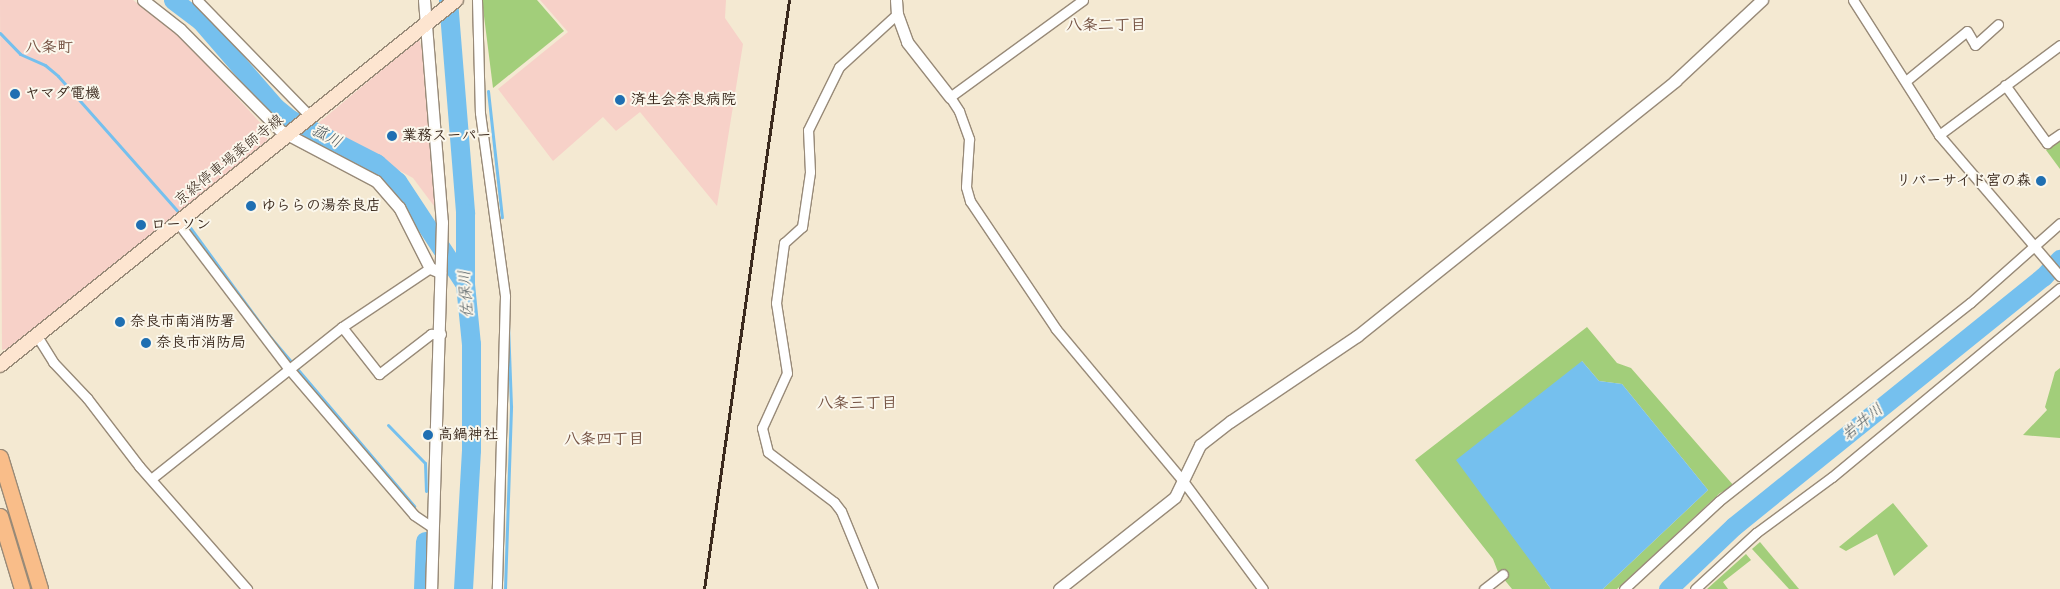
<!DOCTYPE html>
<meta charset="utf-8">
<style>
body{margin:0}
#map{position:relative;width:2060px;height:589px;overflow:hidden;background:#f4e9d2;font-family:"Balsamiq Sans","Klee One",sans-serif}
div>[style]{position:absolute}
.built>*{inset:0;background:#f7d1c8}
.green>*{inset:0;background:#a2ce7a}
.water>*{inset:0;background:#75c0ee}
.stream>*{height:3px;margin:-1.5px;padding:0 1.5px;transform-origin:1.5px;border-radius:1.5px;background:#75c0ee}
.river>*{height:19px;margin:-9.5px;padding:0 9.5px;transform-origin:9.5px;border-radius:9.5px;background:#75c0ee}
.roads{filter:drop-shadow(1px 0 #988a78) drop-shadow(-1px 0 #988a78) drop-shadow(0 1px #988a78) drop-shadow(0 -1px #988a78)}
.minor>*{height:9px;margin:-4.5px;padding:0 4.5px;transform-origin:4.5px;border-radius:4.5px;background:#fff}
.tertiary>*{height:11px;margin:-5.5px;padding:0 5.5px;transform-origin:5.5px;border-radius:5.5px;background:#fff}
.secondary>*{height:14px;margin:-7px;padding:0 7px;transform-origin:7px;border-radius:7px;background:#fde5d0}
.trunk>*{height:15px;margin:-7.5px;padding:0 7.5px;transform-origin:7.5px;border-radius:7.5px;background:#f9bd89}
.rail>*{height:3px;margin:-1.5px;padding:0 1.5px;transform-origin:1.5px;border-radius:1.5px;background:#3b2a1e}
.dots>*{width:14px;height:14px;translate:-50% -50%;box-sizing:border-box;border:2px solid #fbf7ec;border-radius:50%}
span{translate:-50% -50%;white-space:nowrap;text-align:center;line-height:1.15;-webkit-text-stroke:4px #fbf7ec;paint-order:stroke}
.poi-label{font-size:15px;color:#3b2a1e;font-weight:700}
.left{translate:0 -50%;text-align:left}
.right{translate:-100% -50%;text-align:right}
.street-label{font-size:15px;color:#3b2a1e}
.neighbourhood-label{font-size:16px;color:#755343;font-weight:700}
.water-label{font-size:16px;color:#4c575c;font-style:italic}
</style>
<div id="map">
<div class="built">
<div style="clip-path:polygon(0 0,133px 0,185px 41px,267px 130px,267px 141px,10px 348px,2px 350px)"></div>
<div style="clip-path:polygon(540px 0,726px 0,725px 18px,743px 44px,717px 206px,640px 112px,616px 131px,603px 117px,553px 161px,498px 89px,568px 32px)"></div>
<div style="clip-path:polygon(419px 39px,427px 68px,437px 210px,413px 178px,316px 125px)"></div>
</div>
<div class="green">
<div style="clip-path:polygon(482px 0,537px 0,564px 31px,493px 88px)"></div>
<div style="clip-path:polygon(2060px 140px,2060px 169px,2046px 150px)"></div>
<div style="clip-path:polygon(1587px 327px,1617px 363px,1631px 368px,1734px 486px,1720px 493px,1617px 589px,1603px 589px,1708px 490px,1622px 384px,1599px 381px,1582px 361px,1545px 581px,1551px 589px,1512px 589px,1498px 572px,1493px 559px,1415px 460px)"></div>
<div style="clip-path:polygon(2060px 368px,2060px 438px,2023px 435px,2047px 410px,2045px 407px,2055px 372px)"></div>
<div style="clip-path:polygon(1893px 503px,1928px 546px,1894px 576px,1877px 534px,1846px 551px,1839px 547px)"></div>
<div style="clip-path:polygon(1760px 542px,1799px 589px,1789px 589px,1752px 549px)"></div>
<div style="clip-path:polygon(1746px 554px,1751px 560px,1723px 582px,1728px 589px,1707px 589px)"></div>
</div>
<div class="water">
<div style="clip-path:polygon(1582px 361px,1599px 381px,1622px 384px,1708px 490px,1603px 589px,1551px 589px,1456px 460px)"></div>
</div>
<div class="stream">
<div style="left:0;top:33px;width:29px;rotate:46deg"></div>
<div style="left:20px;top:54px;width:27px;rotate:24deg"></div>
<div style="left:45px;top:65px;width:17px;rotate:40deg"></div>
<div style="left:58px;top:76px;width:186px;rotate:48.5deg"></div>
<div style="left:488px;top:91px;width:127px;rotate:83.7deg"></div>
<div style="left:186px;top:222px;width:144px;rotate:53.8deg"></div>
<div style="left:271px;top:338px;width:221px;rotate:49.6deg"></div>
<div style="left:388px;top:425px;width:53px;rotate:45.8deg"></div>
<div style="left:425px;top:463px;width:28px;rotate:88deg"></div>
<div style="left:505px;top:589px;width:183px;rotate:-88.1deg"></div>
<div style="left:511px;top:406px;width:83px;rotate:-92.1deg"></div>
</div>
<div class="river">
<div style="left:173px;top:0;width:34px;rotate:37deg"></div>
<div style="left:200px;top:20px;width:115px;rotate:49.2deg"></div>
<div style="left:275px;top:107px;width:19px;rotate:39deg"></div>
<div style="left:290px;top:119px;width:97px;rotate:27.1deg"></div>
<div style="left:376px;top:163px;width:28px;rotate:41deg"></div>
<div style="left:397px;top:181px;width:123px;rotate:56.6deg"></div>
<div style="left:448px;top:0;width:214px;rotate:85.4deg"></div>
<div style="left:465px;top:213px;width:71px;rotate:90deg"></div>
<div style="left:465px;top:284px;width:60px;rotate:84.3deg"></div>
<div style="left:471px;top:344px;width:106px;rotate:90deg"></div>
<div style="left:471px;top:450px;width:139px;rotate:93.3deg"></div>
<div style="left:423px;top:589px;width:48px;rotate:-87.6deg"></div>
<div style="left:1668px;top:589px;width:91px;rotate:-43.7deg"></div>
<div style="left:1734px;top:526px;width:397px;rotate:-38.9deg"></div>
<div style="left:2043px;top:277px;width:25px;rotate:-47deg"></div>
</div>
<div class="roads">
<div class="minor">
<div style="left:197px;top:0;width:162px;rotate:45.8deg"></div>
<div style="left:477px;top:0;width:113px;rotate:88.5deg"></div>
<div style="left:480px;top:113px;width:185px;rotate:82.2deg"></div>
<div style="left:505px;top:296px;width:293px;rotate:91.6deg"></div>
<div style="left:1083px;top:0;width:165px;rotate:143.9deg"></div>
<div style="left:950px;top:97px;width:17px;rotate:57deg"></div>
<div style="left:959px;top:111px;width:30px;rotate:70deg"></div>
<div style="left:969px;top:139px;width:48px;rotate:93.6deg"></div>
<div style="left:966px;top:187px;width:15px;rotate:74deg"></div>
<div style="left:970px;top:201px;width:154px;rotate:56.1deg"></div>
<div style="left:1056px;top:329px;width:198px;rotate:50.1deg"></div>
<div style="left:1183px;top:481px;width:134px;rotate:53.5deg"></div>
<div style="left:1853px;top:0;width:160px;rotate:57.5deg"></div>
<div style="left:1939px;top:135px;width:186px;rotate:49.4deg"></div>
<div style="left:1907px;top:80px;width:77px;rotate:-39.2deg"></div>
<div style="left:1967px;top:31px;width:16px;rotate:60deg"></div>
<div style="left:1975px;top:45px;width:31px;rotate:-42deg"></div>
<div style="left:2005px;top:85px;width:72px;rotate:54.1deg"></div>
<div style="left:2047px;top:143px;width:16px;rotate:-35deg"></div>
<div style="left:1939px;top:135px;width:151px;rotate:-36.6deg"></div>
<div style="left:178px;top:223px;width:183px;rotate:52.8deg"></div>
<div style="left:289px;top:369px;width:192px;rotate:49.4deg"></div>
<div style="left:414px;top:515px;width:22px;rotate:34deg"></div>
<div style="left:342px;top:327px;width:60px;rotate:51.8deg"></div>
<div style="left:379px;top:374px;width:66px;rotate:-37.6deg"></div>
<div style="left:431px;top:334px;width:10px"></div>
<div style="left:37px;top:336px;width:31px;rotate:58deg"></div>
<div style="left:53px;top:362px;width:50px;rotate:46.6deg"></div>
<div style="left:87px;top:398px;width:86px;rotate:52.6deg"></div>
<div style="left:139px;top:466px;width:164px;rotate:48.7deg"></div>
<div style="left:151px;top:479px;width:244px;rotate:-38.5deg"></div>
<div style="left:342px;top:327px;width:106px;rotate:-33.8deg"></div>
<div style="left:873px;top:589px;width:84px;rotate:-112.3deg"></div>
<div style="left:841px;top:511px;width:11px;rotate:-128deg"></div>
<div style="left:834px;top:502px;width:83px;rotate:-142.9deg"></div>
<div style="left:768px;top:452px;width:25px;rotate:-104deg"></div>
<div style="left:762px;top:428px;width:60px;rotate:-65.6deg"></div>
<div style="left:787px;top:373px;width:71px;rotate:-98.9deg"></div>
<div style="left:776px;top:303px;width:61px;rotate:-82.4deg"></div>
<div style="left:784px;top:243px;width:24px;rotate:-42deg"></div>
<div style="left:802px;top:227px;width:56px;rotate:-81.7deg"></div>
<div style="left:810px;top:172px;width:42px;rotate:-92.7deg"></div>
<div style="left:808px;top:130px;width:70px;rotate:-63.8deg"></div>
<div style="left:839px;top:67px;width:79px;rotate:-42.4deg"></div>
<div style="left:1484px;top:589px;width:24px;rotate:-38deg"></div>
<div style="left:1624px;top:589px;width:129px;rotate:-42.8deg"></div>
<div style="left:1719px;top:501px;width:320px;rotate:-38.3deg"></div>
<div style="left:1970px;top:303px;width:120px;rotate:-41.6deg"></div>
<div style="left:1695px;top:589px;width:83px;rotate:-42.6deg"></div>
<div style="left:1756px;top:533px;width:94px;rotate:-36.4deg"></div>
<div style="left:1832px;top:477px;width:296px;rotate:-39.7deg"></div>
</div>
<div class="tertiary">
<div style="left:143px;top:0;width:47px;rotate:38.1deg"></div>
<div style="left:180px;top:29px;width:144px;rotate:45.3deg"></div>
<div style="left:281px;top:131px;width:107px;rotate:27.8deg"></div>
<div style="left:376px;top:181px;width:35px;rotate:49deg"></div>
<div style="left:399px;top:207px;width:68px;rotate:63.1deg"></div>
<div style="left:430px;top:268px;width:11px;rotate:22deg"></div>
<div style="left:424px;top:0;width:223px;rotate:85.4deg"></div>
<div style="left:442px;top:222px;width:367px;rotate:91.7deg"></div>
<div style="left:896px;top:0;width:14px;rotate:86deg"></div>
<div style="left:897px;top:14px;width:30px;rotate:70deg"></div>
<div style="left:907px;top:42px;width:70px;rotate:52deg"></div>
<div style="left:1059px;top:589px;width:148px;rotate:-38.4deg"></div>
<div style="left:1175px;top:497px;width:58px;rotate:-64.3deg"></div>
<div style="left:1200px;top:445px;width:39px;rotate:-38deg"></div>
<div style="left:1231px;top:421px;width:152px;rotate:-34deg"></div>
<div style="left:1357px;top:336px;width:408px;rotate:-38.7deg"></div>
<div style="left:1675px;top:81px;width:119px;rotate:-43deg"></div>
</div>
<div class="secondary">
<div style="left:0;top:365px;width:584px;rotate:-38.68deg"></div>
</div>
<div class="trunk">
<div style="left:0;top:457px;width:138px;rotate:73.1deg"></div>
<div style="left:0;top:516px;width:76px;rotate:73.2deg"></div>
</div>
</div>
<div class="rail">
<div style="left:704px;top:589px;width:595px;rotate:-81.79deg"></div>
</div>
<div class="dots">
<div style="left:15px;top:94px;background:#1f6fb2"></div>
<div style="left:620px;top:100px;background:#1f6fb2"></div>
<div style="left:392px;top:136px;background:#1f6fb2"></div>
<div style="left:2041px;top:181px;background:#1f6fb2"></div>
<div style="left:251px;top:206px;background:#1f6fb2"></div>
<div style="left:141px;top:225px;background:#1f6fb2"></div>
<div style="left:120px;top:322px;background:#1f6fb2"></div>
<div style="left:146px;top:343px;background:#1f6fb2"></div>
<div style="left:428px;top:435px;background:#1f6fb2"></div>
</div>
<div class="poi-label">
<span class="left" style="left:25px;top:94px">ヤマダ電機</span>
<span class="left" style="left:631px;top:100px">済生会奈良病院</span>
<span class="left" style="left:402px;top:136px">業務スーパー</span>
<span class="right" style="left:2031px;top:181px">リバーサイド宮の森</span>
<span class="left" style="left:261px;top:206px">ゆららの湯奈良店</span>
<span class="left" style="left:151px;top:225px">ローソン</span>
<span class="left" style="left:130px;top:322px">奈良市南消防署</span>
<span class="left" style="left:156px;top:343px">奈良市消防局</span>
<span class="left" style="left:438px;top:435px">高鍋神社</span>
</div>
<div class="street-label">
<span style="left:229px;top:160px;rotate:-39deg">京終停車場薬師寺線</span>
</div>
<div class="neighbourhood-label">
<span style="left:1106px;top:26px">八条二丁目</span>
<span style="left:49px;top:48px">八条町</span>
<span style="left:857px;top:404px">八条三丁目</span>
<span style="left:604px;top:440px">八条四丁目</span>
</div>
<div class="water-label">
<span style="left:326px;top:137px;rotate:27deg">菰川</span>
<span style="left:467px;top:294px;rotate:-94deg">佐保川</span>
<span style="left:1863px;top:423px;rotate:-39deg">岩井川</span>
</div>
</div>
